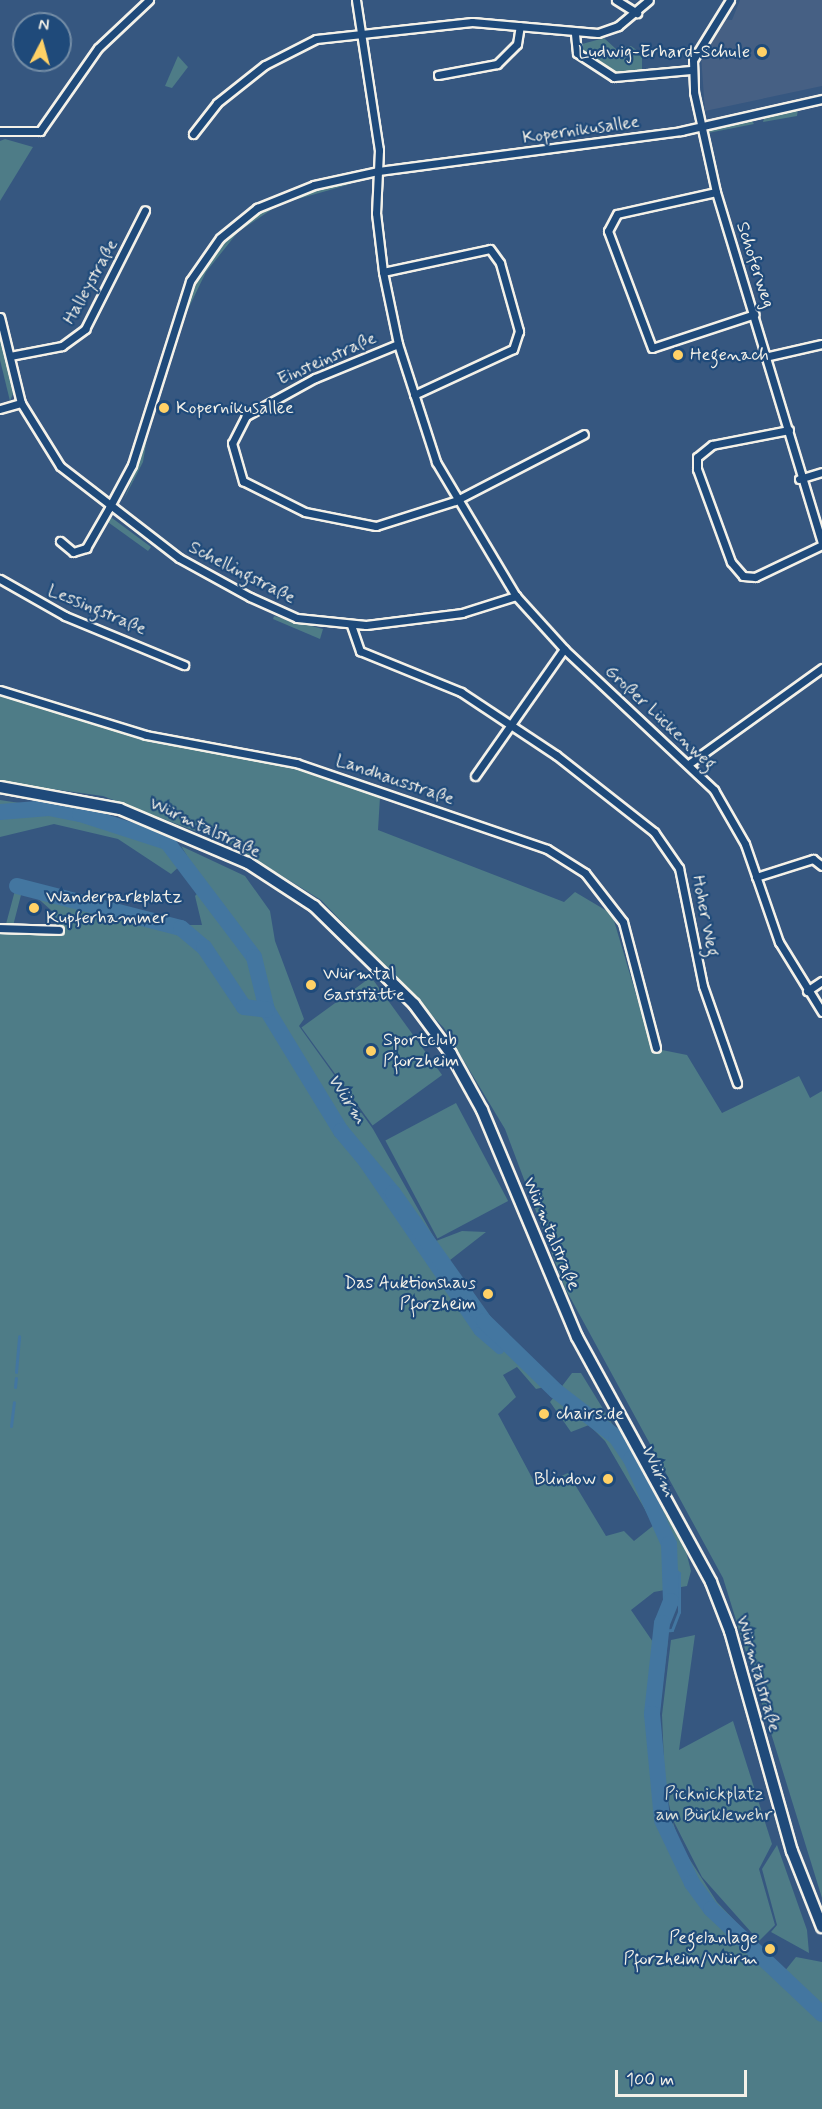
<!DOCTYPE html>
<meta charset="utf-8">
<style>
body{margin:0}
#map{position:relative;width:822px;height:2109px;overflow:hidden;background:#365780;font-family:Mynerve,sans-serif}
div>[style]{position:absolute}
.built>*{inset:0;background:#466084}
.green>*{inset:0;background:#4e7c87;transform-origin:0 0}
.stream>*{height:3px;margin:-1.5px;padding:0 1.5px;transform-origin:1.5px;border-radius:1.5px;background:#4376a0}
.canal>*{height:9px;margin:-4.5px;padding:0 4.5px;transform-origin:4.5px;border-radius:4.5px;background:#4376a0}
.river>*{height:16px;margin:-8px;padding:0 8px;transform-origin:8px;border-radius:8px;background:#4376a0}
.roads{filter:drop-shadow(2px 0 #f4f1e8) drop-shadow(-2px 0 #f4f1e8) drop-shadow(0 2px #f4f1e8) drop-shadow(0 -2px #f4f1e8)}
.minor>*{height:7px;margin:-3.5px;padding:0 3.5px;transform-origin:3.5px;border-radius:3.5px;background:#1f4a7a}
.secondary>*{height:10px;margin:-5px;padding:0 5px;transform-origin:5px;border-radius:5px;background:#1f4a7a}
.dots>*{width:16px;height:16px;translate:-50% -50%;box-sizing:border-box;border:3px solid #1f4a7a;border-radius:50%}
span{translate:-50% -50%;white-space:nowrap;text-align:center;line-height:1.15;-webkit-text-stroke:4.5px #1f4a7a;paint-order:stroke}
.poi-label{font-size:18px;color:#f4f1e8}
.right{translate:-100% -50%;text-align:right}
.left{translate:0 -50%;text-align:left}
.street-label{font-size:18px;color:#f4f1e8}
.park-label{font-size:18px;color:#dbdfd9}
.water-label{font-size:20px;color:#d9dfdd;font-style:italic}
.north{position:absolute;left:12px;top:12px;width:60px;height:60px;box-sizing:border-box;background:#1f4a7a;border:2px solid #748da6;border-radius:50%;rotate:6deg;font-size:16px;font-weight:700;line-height:24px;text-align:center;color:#f4f1e8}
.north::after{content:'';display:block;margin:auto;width:21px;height:27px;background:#ffd166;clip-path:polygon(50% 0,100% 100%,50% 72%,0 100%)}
.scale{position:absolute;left:615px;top:2070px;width:132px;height:27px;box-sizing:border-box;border:3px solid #f4f1e8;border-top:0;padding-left:8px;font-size:18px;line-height:21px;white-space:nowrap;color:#f4f1e8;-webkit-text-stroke:4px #1f4a7a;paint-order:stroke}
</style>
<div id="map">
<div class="built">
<div style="clip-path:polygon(740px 0,822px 0,822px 86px,705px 111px,701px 56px,722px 19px,732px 20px)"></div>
</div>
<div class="green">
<div style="clip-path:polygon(604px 38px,616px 49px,631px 46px,642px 54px,642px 72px,609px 72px,581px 53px,582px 44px)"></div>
<div style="clip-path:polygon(178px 56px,188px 67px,172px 88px,165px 86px)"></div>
<div style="clip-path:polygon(798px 109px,797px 116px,763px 122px,765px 115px)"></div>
<div style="clip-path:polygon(750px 118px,754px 124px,708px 133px,707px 128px)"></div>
<div style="clip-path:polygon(5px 139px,33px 147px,0 201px,0 141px)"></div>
<div style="clip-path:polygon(351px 184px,280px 204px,238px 232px,206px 272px,177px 332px,200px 273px,238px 226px,265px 208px,309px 190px)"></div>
<div style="clip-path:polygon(0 335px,14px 391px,10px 401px,0 360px)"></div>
<div style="clip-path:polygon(148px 432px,143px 462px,124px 499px,136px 471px)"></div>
<div style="clip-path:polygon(108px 515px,151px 547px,148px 551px,105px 520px)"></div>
<div style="clip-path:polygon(274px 616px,323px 629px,320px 639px,273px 619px)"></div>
<div style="clip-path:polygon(0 693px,150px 742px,298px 767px,380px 797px,378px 830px,564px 902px,575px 892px,612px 914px,652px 1048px,687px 1055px,722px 1113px,799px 1076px,810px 1098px,822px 1091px,822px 1898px,723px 1578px,565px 1288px,505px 1129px,444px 1028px,321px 900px,232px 845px,103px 796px,0 782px)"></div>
<div style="clip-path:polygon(0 800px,20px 803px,32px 808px,0 811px)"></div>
<div style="clip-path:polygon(47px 810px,144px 834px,182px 864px,171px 874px,118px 839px,54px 824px,0 837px,0 819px)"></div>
<div style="clip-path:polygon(181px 846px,245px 876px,270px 911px,275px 941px,304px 1019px,299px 1026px,373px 1129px,436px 1241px,462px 1231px,486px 1232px,445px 1264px,479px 1309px,553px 1385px,536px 1389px,517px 1367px,503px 1375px,516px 1397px,498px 1414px,537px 1487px,568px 1473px,606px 1536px,624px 1531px,634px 1541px,654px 1525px,605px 1441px,589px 1425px,571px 1432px,550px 1402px,572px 1373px,581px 1373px,683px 1539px,691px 1571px,687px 1586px,654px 1592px,631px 1610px,655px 1645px,668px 1640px,659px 1716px,660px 1785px,681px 1846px,717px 1902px,753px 1940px,758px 1959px,780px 1977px,796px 1957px,822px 1962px,822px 2109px,0 2109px,0 930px,56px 932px,52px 911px,33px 894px,21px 895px,13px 926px,6px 924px,17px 883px,25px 882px,182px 925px,202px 925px,195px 896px,205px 885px)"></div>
<div style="left:371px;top:977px;width:121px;height:86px;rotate:54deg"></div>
<div style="left:456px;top:1103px;width:111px;height:80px;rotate:62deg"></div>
<div style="clip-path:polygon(695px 1635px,679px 1750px,733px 1721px,772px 1844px,759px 1869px,775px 1925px,759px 1941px,702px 1877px,672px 1818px,665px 1786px,662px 1715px,671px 1640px)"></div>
<div style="clip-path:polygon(777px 1845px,807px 1930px,809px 1953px,771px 1932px,777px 1925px,762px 1869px)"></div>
</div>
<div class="stream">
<div style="left:16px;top:1372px;width:36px;rotate:-85deg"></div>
<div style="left:15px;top:1387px;width:9px;rotate:-84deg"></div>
<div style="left:11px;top:1426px;width:24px;rotate:-83deg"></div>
<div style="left:661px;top:1631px;width:11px;rotate:-5deg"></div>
<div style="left:672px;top:1630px;width:19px;rotate:-69deg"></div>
<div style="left:679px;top:1612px;width:39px;rotate:-90deg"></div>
<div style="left:679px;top:1573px;width:12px;rotate:-138deg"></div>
</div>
<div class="canal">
<div style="left:341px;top:1131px;width:242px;rotate:55.6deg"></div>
<div style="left:478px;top:1331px;width:28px;rotate:41deg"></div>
</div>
<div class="river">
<div style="left:0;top:812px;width:49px;rotate:-4.7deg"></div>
<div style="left:49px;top:808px;width:32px;rotate:11deg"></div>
<div style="left:80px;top:814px;width:91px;rotate:17.8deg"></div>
<div style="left:167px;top:842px;width:144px;rotate:52.9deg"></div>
<div style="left:254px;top:957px;width:55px;rotate:76.2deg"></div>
<div style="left:267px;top:1010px;width:142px;rotate:58.6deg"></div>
<div style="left:341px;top:1131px;width:81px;rotate:50deg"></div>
<div style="left:393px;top:1193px;width:157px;rotate:54.6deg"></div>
<div style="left:484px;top:1321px;width:100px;rotate:44.2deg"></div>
<div style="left:556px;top:1391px;width:76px;rotate:37.5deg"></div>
<div style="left:616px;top:1437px;width:27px;rotate:56deg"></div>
<div style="left:631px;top:1459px;width:93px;rotate:65.9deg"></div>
<div style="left:669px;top:1544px;width:57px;rotate:88deg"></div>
<div style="left:671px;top:1601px;width:24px;rotate:112deg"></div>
<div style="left:662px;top:1623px;width:92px;rotate:96.3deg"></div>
<div style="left:652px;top:1714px;width:106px;rotate:84.6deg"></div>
<div style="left:662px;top:1820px;width:70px;rotate:64.5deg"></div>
<div style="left:692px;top:1883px;width:32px;rotate:54deg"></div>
<div style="left:711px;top:1909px;width:153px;rotate:43.4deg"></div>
<div style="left:17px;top:886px;width:169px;rotate:14.4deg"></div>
<div style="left:181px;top:928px;width:30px;rotate:40deg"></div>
<div style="left:204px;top:947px;width:72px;rotate:56.3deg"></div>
<div style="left:244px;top:1007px;width:23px;rotate:7deg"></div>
</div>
<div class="roads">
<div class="minor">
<div style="left:356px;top:0;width:152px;rotate:81.3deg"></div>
<div style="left:379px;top:150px;width:63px;rotate:92.7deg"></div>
<div style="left:376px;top:213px;width:59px;rotate:83.2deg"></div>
<div style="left:383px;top:272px;width:74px;rotate:78.2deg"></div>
<div style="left:398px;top:344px;width:124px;rotate:72.1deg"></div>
<div style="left:436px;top:462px;width:156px;rotate:59.2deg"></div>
<div style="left:516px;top:596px;width:72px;rotate:47.8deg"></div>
<div style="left:564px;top:649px;width:206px;rotate:43.2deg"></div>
<div style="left:714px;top:790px;width:62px;rotate:60.1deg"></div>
<div style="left:745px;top:844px;width:104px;rotate:70.9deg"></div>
<div style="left:779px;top:942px;width:82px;rotate:58.4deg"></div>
<div style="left:616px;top:0;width:25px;rotate:32deg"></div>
<div style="left:730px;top:0;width:70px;rotate:121.7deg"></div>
<div style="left:693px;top:60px;width:32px;rotate:88deg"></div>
<div style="left:694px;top:92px;width:102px;rotate:77.6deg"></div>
<div style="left:716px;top:192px;width:368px;rotate:73.2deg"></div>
<div style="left:575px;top:34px;width:19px;rotate:84deg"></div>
<div style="left:577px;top:53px;width:44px;rotate:33deg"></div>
<div style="left:614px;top:77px;width:77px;rotate:-5.2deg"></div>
<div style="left:438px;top:75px;width:60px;rotate:-10.6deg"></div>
<div style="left:497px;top:64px;width:28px;rotate:-45deg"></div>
<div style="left:517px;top:44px;width:18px;rotate:-81deg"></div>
<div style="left:0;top:131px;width:40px"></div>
<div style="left:40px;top:131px;width:101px;rotate:-55.1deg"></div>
<div style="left:98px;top:48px;width:70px;rotate:-43.3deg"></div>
<div style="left:193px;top:134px;width:39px;rotate:-52deg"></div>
<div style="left:217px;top:103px;width:61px;rotate:-38.4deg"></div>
<div style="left:265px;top:65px;width:57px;rotate:-27deg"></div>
<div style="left:316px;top:39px;width:157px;rotate:-6.2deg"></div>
<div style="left:472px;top:22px;width:126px;rotate:5deg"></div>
<div style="left:598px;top:33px;width:21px;rotate:-19deg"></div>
<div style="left:618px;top:26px;width:40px;rotate:-40deg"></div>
<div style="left:716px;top:192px;width:101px;rotate:167.5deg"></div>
<div style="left:617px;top:214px;width:19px;rotate:118deg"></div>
<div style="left:608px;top:231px;width:125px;rotate:69.4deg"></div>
<div style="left:652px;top:348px;width:108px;rotate:-18.3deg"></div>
<div style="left:383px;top:272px;width:109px;rotate:-12.1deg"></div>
<div style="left:490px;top:249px;width:17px;rotate:54deg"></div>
<div style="left:500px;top:263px;width:71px;rotate:74.4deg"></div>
<div style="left:519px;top:331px;width:19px;rotate:108deg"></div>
<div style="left:513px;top:349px;width:109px;rotate:155.1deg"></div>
<div style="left:0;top:317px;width:89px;rotate:76.3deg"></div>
<div style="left:21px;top:403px;width:74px;rotate:58.2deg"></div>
<div style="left:60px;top:466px;width:150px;rotate:37.7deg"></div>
<div style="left:179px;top:558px;width:81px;rotate:28.8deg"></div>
<div style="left:250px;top:597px;width:51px;rotate:24.1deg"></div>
<div style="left:297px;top:618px;width:69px;rotate:5.8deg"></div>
<div style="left:366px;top:625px;width:97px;rotate:-7.1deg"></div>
<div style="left:462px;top:613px;width:57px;rotate:-17.5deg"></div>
<div style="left:398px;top:344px;width:90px;rotate:157.7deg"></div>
<div style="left:315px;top:378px;width:79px;rotate:151.2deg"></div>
<div style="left:246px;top:416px;width:30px;rotate:117deg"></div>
<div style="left:232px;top:443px;width:40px;rotate:74deg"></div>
<div style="left:243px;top:481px;width:69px;rotate:26.6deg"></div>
<div style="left:305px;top:512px;width:72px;rotate:11.2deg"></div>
<div style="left:376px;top:526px;width:83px;rotate:-17.6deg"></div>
<div style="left:455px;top:501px;width:145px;rotate:-27.4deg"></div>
<div style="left:10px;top:356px;width:53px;rotate:-10.9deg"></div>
<div style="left:62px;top:346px;width:29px;rotate:-36deg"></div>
<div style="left:85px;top:329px;width:133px;rotate:-63.2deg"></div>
<div style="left:769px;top:356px;width:54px;rotate:-12.8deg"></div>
<div style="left:0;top:409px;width:22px;rotate:-16deg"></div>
<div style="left:789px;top:430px;width:78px;rotate:169deg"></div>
<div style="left:712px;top:445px;width:19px;rotate:141deg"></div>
<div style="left:697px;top:457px;width:12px;rotate:90deg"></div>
<div style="left:697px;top:469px;width:99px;rotate:69.9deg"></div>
<div style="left:731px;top:562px;width:18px;rotate:49deg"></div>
<div style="left:743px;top:576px;width:12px;rotate:5deg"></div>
<div style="left:755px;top:577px;width:74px;rotate:-25.5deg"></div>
<div style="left:799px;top:479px;width:24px;rotate:-17deg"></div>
<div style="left:60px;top:541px;width:17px;rotate:40deg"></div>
<div style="left:73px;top:552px;width:14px;rotate:-17deg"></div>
<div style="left:86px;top:548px;width:46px;rotate:-60.1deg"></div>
<div style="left:109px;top:508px;width:49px;rotate:-61.9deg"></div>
<div style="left:132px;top:465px;width:193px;rotate:-72.5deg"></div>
<div style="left:190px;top:281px;width:52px;rotate:-55.1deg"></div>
<div style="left:220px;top:238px;width:48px;rotate:-39deg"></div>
<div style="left:257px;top:208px;width:61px;rotate:-22deg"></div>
<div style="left:314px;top:185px;width:66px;rotate:-12.3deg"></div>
<div style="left:378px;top:171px;width:306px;rotate:-7.5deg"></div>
<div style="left:681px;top:131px;width:145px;rotate:-12.8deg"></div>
<div style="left:0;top:579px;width:75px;rotate:29.6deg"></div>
<div style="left:65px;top:616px;width:129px;rotate:22.4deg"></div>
<div style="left:351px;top:625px;width:28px;rotate:71deg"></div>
<div style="left:360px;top:651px;width:109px;rotate:22.1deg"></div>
<div style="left:461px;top:692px;width:114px;rotate:33.6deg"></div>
<div style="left:556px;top:755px;width:125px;rotate:38.2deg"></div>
<div style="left:654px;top:832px;width:44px;rotate:55.2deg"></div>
<div style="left:679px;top:868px;width:120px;rotate:78.5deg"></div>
<div style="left:703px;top:986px;width:103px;rotate:70.7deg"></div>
<div style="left:0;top:690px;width:153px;rotate:17.1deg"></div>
<div style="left:146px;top:735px;width:153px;rotate:10.6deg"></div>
<div style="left:296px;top:763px;width:265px;rotate:18.9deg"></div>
<div style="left:547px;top:849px;width:45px;rotate:32.3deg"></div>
<div style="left:585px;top:873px;width:62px;rotate:52.2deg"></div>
<div style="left:623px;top:922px;width:130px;rotate:75.3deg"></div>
<div style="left:690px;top:763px;width:163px;rotate:-35.7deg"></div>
<div style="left:475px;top:776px;width:155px;rotate:-55deg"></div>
<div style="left:756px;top:877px;width:60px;rotate:-17.5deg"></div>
<div style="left:813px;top:859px;width:11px;rotate:38deg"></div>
<div style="left:0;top:928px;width:59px;rotate:1.9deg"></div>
<div style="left:807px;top:991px;width:18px;rotate:-34deg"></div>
</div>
<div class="secondary">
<div style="left:0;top:787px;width:122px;rotate:10.4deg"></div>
<div style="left:120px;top:809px;width:139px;rotate:22.9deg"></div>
<div style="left:248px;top:863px;width:79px;rotate:33.1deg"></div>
<div style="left:314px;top:906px;width:140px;rotate:44.4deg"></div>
<div style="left:414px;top:1004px;width:62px;rotate:53.5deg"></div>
<div style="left:451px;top:1054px;width:64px;rotate:61deg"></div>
<div style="left:482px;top:1110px;width:246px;rotate:67.3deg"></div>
<div style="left:577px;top:1337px;width:279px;rotate:61.3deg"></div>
<div style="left:711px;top:1582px;width:53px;rotate:68.8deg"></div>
<div style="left:730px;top:1631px;width:229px;rotate:74.3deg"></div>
<div style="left:792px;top:1851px;width:82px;rotate:68.5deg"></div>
</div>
</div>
<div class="dots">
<div style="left:762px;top:52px;background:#ffd166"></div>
<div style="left:678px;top:355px;background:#ffd166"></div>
<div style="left:164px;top:408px;background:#ffd166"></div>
<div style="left:34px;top:908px;background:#ffd166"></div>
<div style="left:311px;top:985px;background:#ffd166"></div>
<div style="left:371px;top:1051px;background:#ffd166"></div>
<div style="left:488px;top:1294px;background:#ffd166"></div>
<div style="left:544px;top:1414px;background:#ffd166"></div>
<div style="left:608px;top:1479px;background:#ffd166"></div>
<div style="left:770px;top:1949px;background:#ffd166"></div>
</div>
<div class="poi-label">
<span class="right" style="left:750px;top:52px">Ludwig-Erhard-Schule</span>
<span class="left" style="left:690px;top:355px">Hegenach</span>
<span class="left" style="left:176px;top:408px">Kopernikusallee</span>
<span class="left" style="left:46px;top:908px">Wanderparkplatz<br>Kupferhammer</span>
<span class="left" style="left:323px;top:985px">Würmtal<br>Gaststätte</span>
<span class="left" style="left:383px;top:1051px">Sportclub<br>Pforzheim</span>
<span class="right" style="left:476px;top:1294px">Das Auktionshaus<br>Pforzheim</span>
<span class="left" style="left:556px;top:1414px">chairs.de</span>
<span class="right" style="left:596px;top:1479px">Blindow</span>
<span class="right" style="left:758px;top:1949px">Pegelanlage<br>Pforzheim/Würm</span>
</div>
<div class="street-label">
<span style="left:581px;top:130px;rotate:-8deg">Kopernikusallee</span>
<span style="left:755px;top:265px;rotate:72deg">Schoferweg</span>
<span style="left:91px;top:282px;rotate:-61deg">Halleystraße</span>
<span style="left:327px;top:359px;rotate:-24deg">Einsteinstraße</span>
<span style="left:242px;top:573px;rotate:27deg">Schellingstraße</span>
<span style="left:97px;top:610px;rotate:23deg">Lessingstraße</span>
<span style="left:660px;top:718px;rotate:43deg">Großer Lückenweg</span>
<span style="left:395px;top:780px;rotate:19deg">Landhausstraße</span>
<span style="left:205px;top:828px;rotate:25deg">Würmtalstraße</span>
<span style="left:705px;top:916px;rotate:79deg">Hoher Weg</span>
<span style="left:551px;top:1234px;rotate:67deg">Würmtalstraße</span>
<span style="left:758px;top:1674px;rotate:74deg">Würmtalstraße</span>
</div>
<div class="park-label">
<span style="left:714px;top:1805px">Picknickplatz<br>am Bürklewehr</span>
</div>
<div class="water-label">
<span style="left:347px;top:1099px;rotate:57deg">Würm</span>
<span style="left:658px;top:1471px;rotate:64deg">Würm</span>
</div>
<div class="north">N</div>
<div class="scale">100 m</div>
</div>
